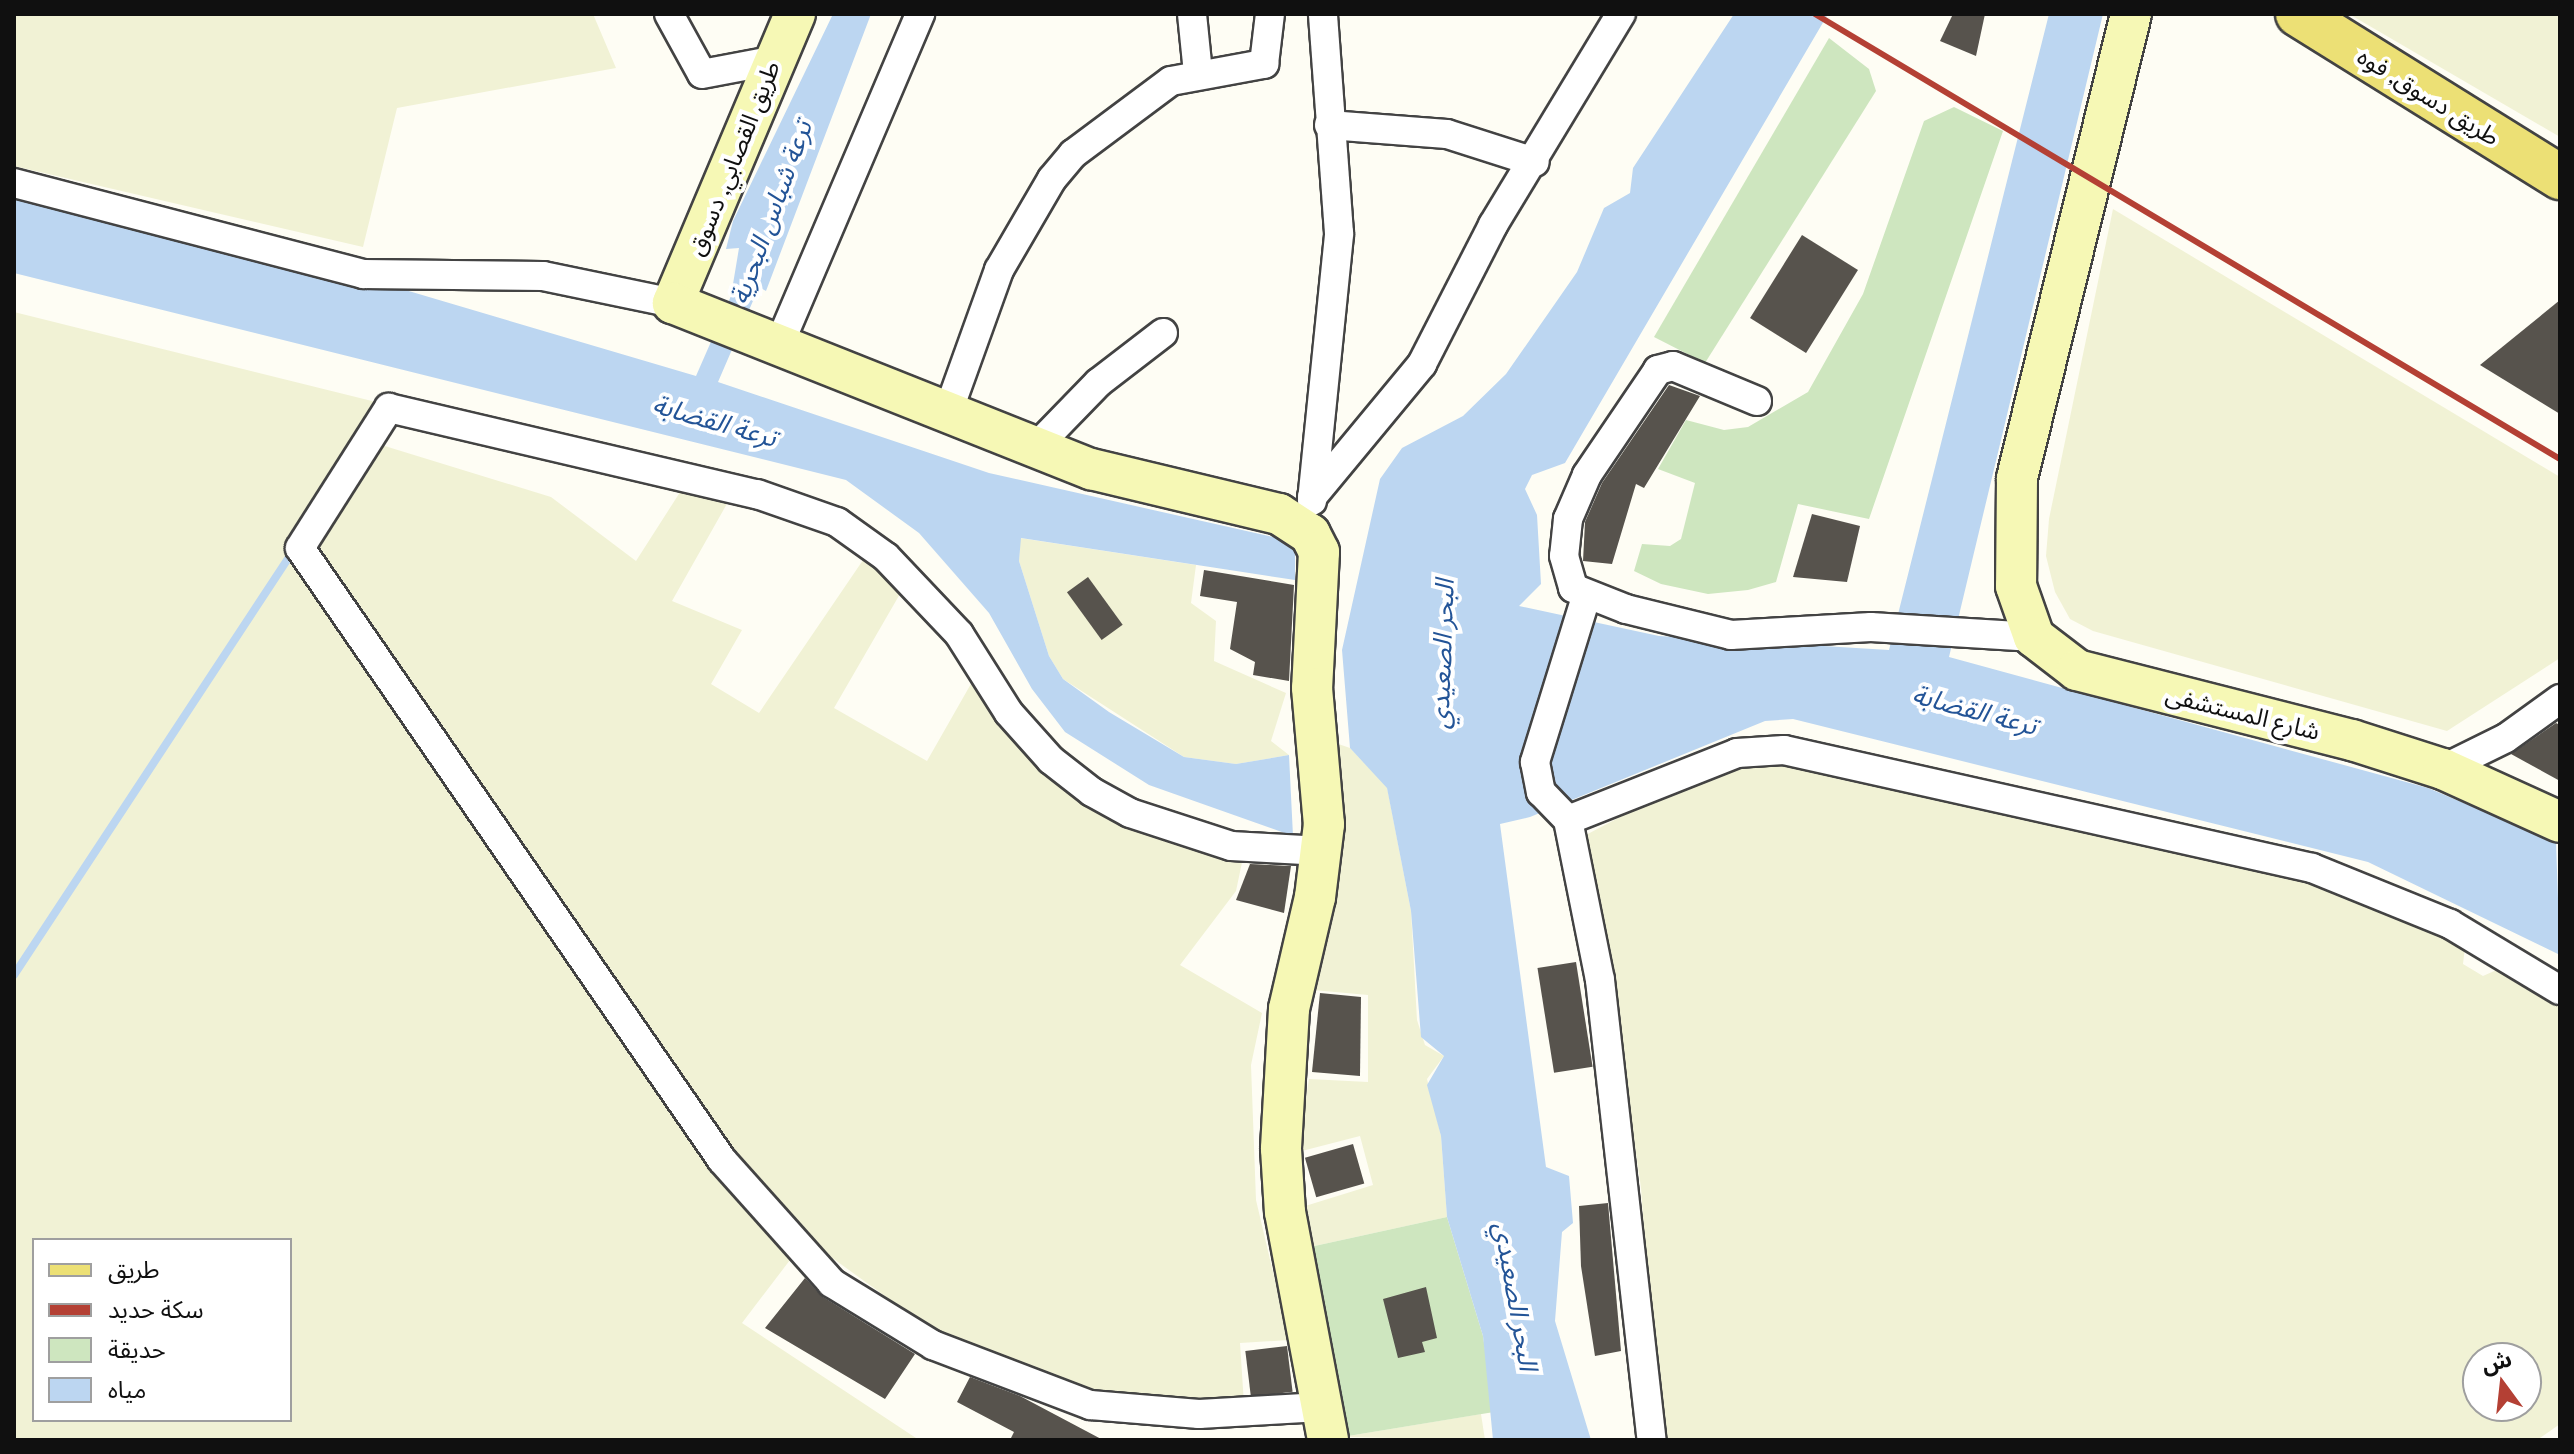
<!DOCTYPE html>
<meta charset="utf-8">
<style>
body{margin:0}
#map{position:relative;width:2574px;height:1454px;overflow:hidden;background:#fefdf4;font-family:"Playfair Display","Noto Sans Arabic",serif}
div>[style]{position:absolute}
.farmland>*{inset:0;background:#f1f2d5}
.green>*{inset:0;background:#cee6bf}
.water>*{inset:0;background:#bcd6f1}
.stream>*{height:8px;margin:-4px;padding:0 4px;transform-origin:4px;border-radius:4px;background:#bcd6f1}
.building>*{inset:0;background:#57534d;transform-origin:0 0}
.roads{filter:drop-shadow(2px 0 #434343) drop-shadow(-2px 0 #434343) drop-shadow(0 2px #434343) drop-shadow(0 -2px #434343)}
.street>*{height:28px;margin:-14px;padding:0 14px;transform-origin:14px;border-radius:14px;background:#fff}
.secondary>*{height:40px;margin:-20px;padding:0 20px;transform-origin:20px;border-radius:20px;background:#f6f8b5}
.primary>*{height:44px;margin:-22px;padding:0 22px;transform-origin:22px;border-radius:22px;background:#ece075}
.rail>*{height:6px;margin:-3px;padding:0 3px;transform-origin:3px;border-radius:3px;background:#b44034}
span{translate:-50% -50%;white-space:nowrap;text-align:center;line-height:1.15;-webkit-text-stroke:8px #fff;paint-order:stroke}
.street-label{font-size:24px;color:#101010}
.water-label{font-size:26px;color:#235497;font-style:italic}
.frame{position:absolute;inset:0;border:16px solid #101010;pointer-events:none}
.legend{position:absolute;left:32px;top:1238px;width:260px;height:184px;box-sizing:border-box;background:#fff;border:2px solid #9f9f9f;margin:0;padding:10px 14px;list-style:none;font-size:24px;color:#101010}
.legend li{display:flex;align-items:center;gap:16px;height:40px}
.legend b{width:40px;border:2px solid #9f9f9f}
.north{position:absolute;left:2462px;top:1342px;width:80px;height:80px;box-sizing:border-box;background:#fff;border:2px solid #9f9f9f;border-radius:50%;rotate:345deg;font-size:22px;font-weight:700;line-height:32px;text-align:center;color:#101010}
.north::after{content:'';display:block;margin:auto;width:28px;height:36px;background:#b44034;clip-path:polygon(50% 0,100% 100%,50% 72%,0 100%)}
</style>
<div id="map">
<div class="farmland">
<div style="clip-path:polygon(14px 14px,593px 14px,616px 68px,397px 108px,363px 247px,14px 166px)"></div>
<div style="clip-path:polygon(2349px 14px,2560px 14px,2560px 137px)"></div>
<div style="clip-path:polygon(2113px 209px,2560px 477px,2560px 658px,2447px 731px,2093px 631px,2070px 619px,2055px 592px,2046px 556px,2049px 519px)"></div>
<div style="clip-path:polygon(evenodd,14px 312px,376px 402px,362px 439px,551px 497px,636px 561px,691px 475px,737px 486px,672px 601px,742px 630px,711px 684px,759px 713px,876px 541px,915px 568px,834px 708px,927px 761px,980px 668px,1083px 782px,1245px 848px,1236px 891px,1180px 965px,1262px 1013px,1251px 1065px,1256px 1200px,1289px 1340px,1240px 1343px,1244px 1404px,1080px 1393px,964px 1353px,806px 1239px,742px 1323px,919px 1440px,14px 1440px,14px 312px,34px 1240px,290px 1240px,290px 1420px,34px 1420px,34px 1240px)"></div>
<div style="clip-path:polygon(1020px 538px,1196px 565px,1191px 603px,1216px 621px,1214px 661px,1286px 693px,1271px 741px,1289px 755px,1236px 764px,1184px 757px,1063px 679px,1049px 656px,1019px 561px)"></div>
<div style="clip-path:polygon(1324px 739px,1350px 748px,1387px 787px,1411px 911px,1417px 1020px,1425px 1045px,1444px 1056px,1427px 1079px,1441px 1136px,1447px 1217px,1310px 1247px,1302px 1207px,1373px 1185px,1360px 1136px,1298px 1152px,1309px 1079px,1368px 1082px,1368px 995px,1313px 990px)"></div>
<div style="clip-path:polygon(evenodd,1766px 757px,2272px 867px,2452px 937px,2465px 947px,2463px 964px,2483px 976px,2501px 968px,2560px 1002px,2560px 1424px,2537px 1440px,1659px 1440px,1641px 1188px,1611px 977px,1582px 837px,1683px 784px,1766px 757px,2478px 1358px,2526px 1358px,2526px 1406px,2478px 1406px,2478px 1358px)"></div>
<div style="clip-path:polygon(1481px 1414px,1485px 1440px,1342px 1437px)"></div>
</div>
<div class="green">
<div style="clip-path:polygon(1829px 38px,1869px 69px,1876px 91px,1705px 363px,1654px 337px)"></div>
<div style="clip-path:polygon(1954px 107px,2003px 131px,1869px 519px,1798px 504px,1776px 582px,1748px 590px,1708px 594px,1661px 584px,1634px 571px,1642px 544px,1670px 546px,1681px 539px,1695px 483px,1658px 469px,1686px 420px,1724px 430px,1748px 427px,1808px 392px,1863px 294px,1924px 121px)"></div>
<div style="clip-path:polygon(1447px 1217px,1483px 1336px,1494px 1412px,1342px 1437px,1310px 1247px)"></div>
</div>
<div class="water">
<div style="clip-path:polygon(833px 14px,871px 14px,766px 291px,759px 287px,718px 382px,989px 473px,1295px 542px,1295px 580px,1021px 538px,1019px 561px,1049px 656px,1063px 679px,1109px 712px,1184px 757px,1236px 764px,1289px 755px,1293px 836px,1149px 785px,1065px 732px,1032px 689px,989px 613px,919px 533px,846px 480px,14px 273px,14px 186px,358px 276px,696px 376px,731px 296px,739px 248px,726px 249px,733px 221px)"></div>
<div style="clip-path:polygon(1734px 14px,1828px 14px,1565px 463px,1532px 475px,1525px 489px,1537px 515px,1541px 584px,1519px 606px,1659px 636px,1889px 650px,2049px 14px,2103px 14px,1949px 657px,2428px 788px,2556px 842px,2560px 955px,2368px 862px,1793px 719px,1765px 721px,1530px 817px,1500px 824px,1546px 1167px,1569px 1176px,1573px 1223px,1562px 1232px,1555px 1321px,1591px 1440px,1493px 1440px,1483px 1336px,1447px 1217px,1441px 1136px,1427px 1085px,1444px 1056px,1421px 1037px,1411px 911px,1387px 788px,1350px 748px,1342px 650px,1380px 479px,1402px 448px,1463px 416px,1506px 374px,1577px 272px,1604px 208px,1630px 193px,1633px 168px)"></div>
</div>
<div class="stream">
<div style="left:14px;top:975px;width:511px;rotate:-56.65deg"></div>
</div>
<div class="building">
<div style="clip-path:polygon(1953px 14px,1985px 14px,1976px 56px,1940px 41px)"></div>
<div style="left:1802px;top:235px;width:66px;height:98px;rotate:32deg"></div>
<div style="clip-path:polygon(2560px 300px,2560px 414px,2480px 365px)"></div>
<div style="clip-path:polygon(1669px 385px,1700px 396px,1644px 488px,1636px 484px,1612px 564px,1583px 561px,1585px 522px,1602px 483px)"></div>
<div style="clip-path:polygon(1812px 514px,1860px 526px,1847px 582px,1793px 577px)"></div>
<div style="clip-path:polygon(1204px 570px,1294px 585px,1289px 681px,1253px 675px,1255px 662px,1230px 649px,1237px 602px,1200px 596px)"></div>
<div style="left:1088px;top:577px;width:59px;height:26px;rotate:54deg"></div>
<div style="clip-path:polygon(2556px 723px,2560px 725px,2560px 781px,2511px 754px)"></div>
<div style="clip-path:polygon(1250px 864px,1291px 866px,1284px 913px,1236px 900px)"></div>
<div style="left:1576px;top:962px;width:106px;height:39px;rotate:81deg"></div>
<div style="clip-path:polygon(1320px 993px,1361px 997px,1360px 1076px,1312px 1072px)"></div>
<div style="left:1353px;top:1144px;width:41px;height:50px;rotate:74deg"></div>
<div style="clip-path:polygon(1608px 1203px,1621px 1351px,1595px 1356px,1581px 1266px,1579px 1206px)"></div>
<div style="clip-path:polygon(805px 1278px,823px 1297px,915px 1354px,885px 1399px,765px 1328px)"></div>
<div style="clip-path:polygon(1426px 1287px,1437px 1338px,1422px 1342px,1425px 1352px,1398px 1358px,1383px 1299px)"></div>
<div style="left:1287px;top:1346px;width:46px;height:42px;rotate:83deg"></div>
<div style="clip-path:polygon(970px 1377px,1020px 1396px,1103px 1440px,1010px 1440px,1014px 1432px,957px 1402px)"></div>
</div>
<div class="roads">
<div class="street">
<div style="left:669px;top:14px;width:68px;rotate:61.2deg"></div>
<div style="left:702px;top:74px;width:70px;rotate:-10.7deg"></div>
<div style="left:1192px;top:14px;width:59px;rotate:84.2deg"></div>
<div style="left:1329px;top:125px;width:118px;rotate:4.4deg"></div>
<div style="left:1447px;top:134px;width:92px;rotate:17.7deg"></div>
<div style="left:14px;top:183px;width:361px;rotate:14.6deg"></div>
<div style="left:363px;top:274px;width:180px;rotate:0.6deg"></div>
<div style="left:543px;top:276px;width:133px;rotate:11.7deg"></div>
<div style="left:779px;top:345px;width:360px;rotate:-66.9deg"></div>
<div style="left:1757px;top:401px;width:91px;rotate:-157.4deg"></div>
<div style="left:1673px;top:366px;width:16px;rotate:165deg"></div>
<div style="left:1658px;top:370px;width:127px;rotate:124.1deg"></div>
<div style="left:1587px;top:475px;width:48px;rotate:113.4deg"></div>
<div style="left:1568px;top:519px;width:37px;rotate:96deg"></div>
<div style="left:1564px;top:556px;width:33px;rotate:74deg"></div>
<div style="left:1573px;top:588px;width:57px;rotate:21.6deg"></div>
<div style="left:1626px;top:609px;width:108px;rotate:13.9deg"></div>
<div style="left:1731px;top:635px;width:140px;rotate:-3.3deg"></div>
<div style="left:1871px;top:627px;width:163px;rotate:3.5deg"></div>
<div style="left:949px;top:409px;width:148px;rotate:-70.2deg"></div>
<div style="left:999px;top:270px;width:105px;rotate:-59.8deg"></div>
<div style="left:1052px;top:179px;width:33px;rotate:-50deg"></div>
<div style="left:1073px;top:154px;width:122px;rotate:-36.7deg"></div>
<div style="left:1171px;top:81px;width:95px;rotate:-10.4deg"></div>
<div style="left:1264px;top:64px;width:50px;rotate:-83.2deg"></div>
<div style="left:1035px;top:448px;width:91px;rotate:-45.9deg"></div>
<div style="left:1098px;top:383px;width:82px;rotate:-37.6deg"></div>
<div style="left:1312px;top:497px;width:173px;rotate:-50.4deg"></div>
<div style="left:1422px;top:364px;width:156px;rotate:-62.9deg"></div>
<div style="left:1493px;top:225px;width:247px;rotate:-58.8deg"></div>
<div style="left:1312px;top:501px;width:269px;rotate:-84.2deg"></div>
<div style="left:1339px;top:233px;width:220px;rotate:-94.2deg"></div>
<div style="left:1586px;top:597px;width:173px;rotate:107.2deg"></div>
<div style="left:1535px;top:762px;width:31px;rotate:79deg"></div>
<div style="left:1541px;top:792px;width:39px;rotate:46deg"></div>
<div style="left:1568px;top:820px;width:163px;rotate:78.7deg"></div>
<div style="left:1600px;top:980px;width:463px;rotate:83.6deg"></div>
<div style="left:2443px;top:769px;width:70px;rotate:-26.2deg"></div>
<div style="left:2506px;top:738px;width:67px;rotate:-35.8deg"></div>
<div style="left:1568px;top:820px;width:182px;rotate:-21.6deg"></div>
<div style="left:1737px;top:753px;width:47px;rotate:-3.7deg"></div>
<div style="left:1784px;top:750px;width:541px;rotate:12.6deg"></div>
<div style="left:2312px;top:868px;width:149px;rotate:22.1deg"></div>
<div style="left:2450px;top:924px;width:128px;rotate:31deg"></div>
<div style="left:1321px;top:1407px;width:122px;rotate:176.7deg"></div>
<div style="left:1199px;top:1414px;width:109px;rotate:-175.3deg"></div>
<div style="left:1090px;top:1405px;width:168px;rotate:-159.1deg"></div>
<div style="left:933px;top:1345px;width:119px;rotate:-148.5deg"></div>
<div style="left:832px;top:1283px;width:165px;rotate:-131.8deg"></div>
<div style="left:722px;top:1160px;width:743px;rotate:-124.59deg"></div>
<div style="left:300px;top:548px;width:166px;rotate:-57.6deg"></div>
<div style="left:389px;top:408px;width:378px;rotate:13.2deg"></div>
<div style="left:757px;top:494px;width:85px;rotate:19.3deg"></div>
<div style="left:837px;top:522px;width:60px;rotate:35.5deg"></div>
<div style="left:886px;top:557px;width:106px;rotate:46.5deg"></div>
<div style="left:959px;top:634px;width:93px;rotate:57.7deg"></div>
<div style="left:1009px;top:713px;width:63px;rotate:48.2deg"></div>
<div style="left:1051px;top:760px;width:52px;rotate:38deg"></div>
<div style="left:1092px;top:792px;width:43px;rotate:28.9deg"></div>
<div style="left:1130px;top:813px;width:106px;rotate:18.1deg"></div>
<div style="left:1231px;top:846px;width:91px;rotate:3.1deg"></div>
</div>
<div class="secondary">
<div style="left:795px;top:14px;width:314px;rotate:112.9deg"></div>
<div style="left:673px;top:303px;width:450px;rotate:21.7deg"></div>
<div style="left:1091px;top:469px;width:193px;rotate:13.5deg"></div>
<div style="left:1279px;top:514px;width:37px;rotate:33deg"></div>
<div style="left:1310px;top:534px;width:20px;rotate:63deg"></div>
<div style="left:1319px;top:552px;width:136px;rotate:92.9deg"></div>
<div style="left:1312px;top:688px;width:137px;rotate:85deg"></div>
<div style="left:1324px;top:824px;width:74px;rotate:97deg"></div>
<div style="left:1315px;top:897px;width:115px;rotate:103.1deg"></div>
<div style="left:1289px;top:1009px;width:140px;rotate:93.3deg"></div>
<div style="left:1281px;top:1149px;width:63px;rotate:86.4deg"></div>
<div style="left:1285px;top:1212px;width:232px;rotate:79.3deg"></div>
<div style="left:2131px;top:14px;width:478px;rotate:103.8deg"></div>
<div style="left:2017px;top:478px;width:108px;rotate:90.5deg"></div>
<div style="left:2016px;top:586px;width:54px;rotate:70.6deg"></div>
<div style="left:2034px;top:637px;width:54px;rotate:37.5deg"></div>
<div style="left:2077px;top:670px;width:284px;rotate:14.3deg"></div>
<div style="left:2352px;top:740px;width:96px;rotate:17.7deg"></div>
<div style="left:2443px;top:769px;width:128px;rotate:24.4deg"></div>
</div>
<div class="primary">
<div style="left:2298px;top:14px;width:309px;rotate:31.9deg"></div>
</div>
</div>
<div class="rail">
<div style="left:1815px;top:14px;width:868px;rotate:30.85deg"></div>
</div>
<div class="street-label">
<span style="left:2429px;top:96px;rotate:32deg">طريق دسوق, فوه</span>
<span style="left:733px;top:158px;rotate:-68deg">طريق القصابي, دسوق</span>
<span style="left:2243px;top:712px;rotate:14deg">شارع المستشفى</span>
</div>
<div class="water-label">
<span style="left:770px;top:212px;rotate:-70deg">ترعة شباس البحرية</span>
<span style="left:715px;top:420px;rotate:16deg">ترعة القضابة</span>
<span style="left:1441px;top:654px;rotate:-88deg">البحر الصعيدي</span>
<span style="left:1975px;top:709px;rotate:15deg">ترعة القضابة</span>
<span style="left:1517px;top:1296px;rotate:80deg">البحر الصعيدي</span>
</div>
<div class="frame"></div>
<ul class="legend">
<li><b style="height:10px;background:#ece075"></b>طريق</li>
<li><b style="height:10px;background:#b44034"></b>سكة حديد</li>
<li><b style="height:22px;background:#cee6bf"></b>حديقة</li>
<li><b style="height:22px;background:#bcd6f1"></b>مياه</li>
</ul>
<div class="north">ش</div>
</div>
